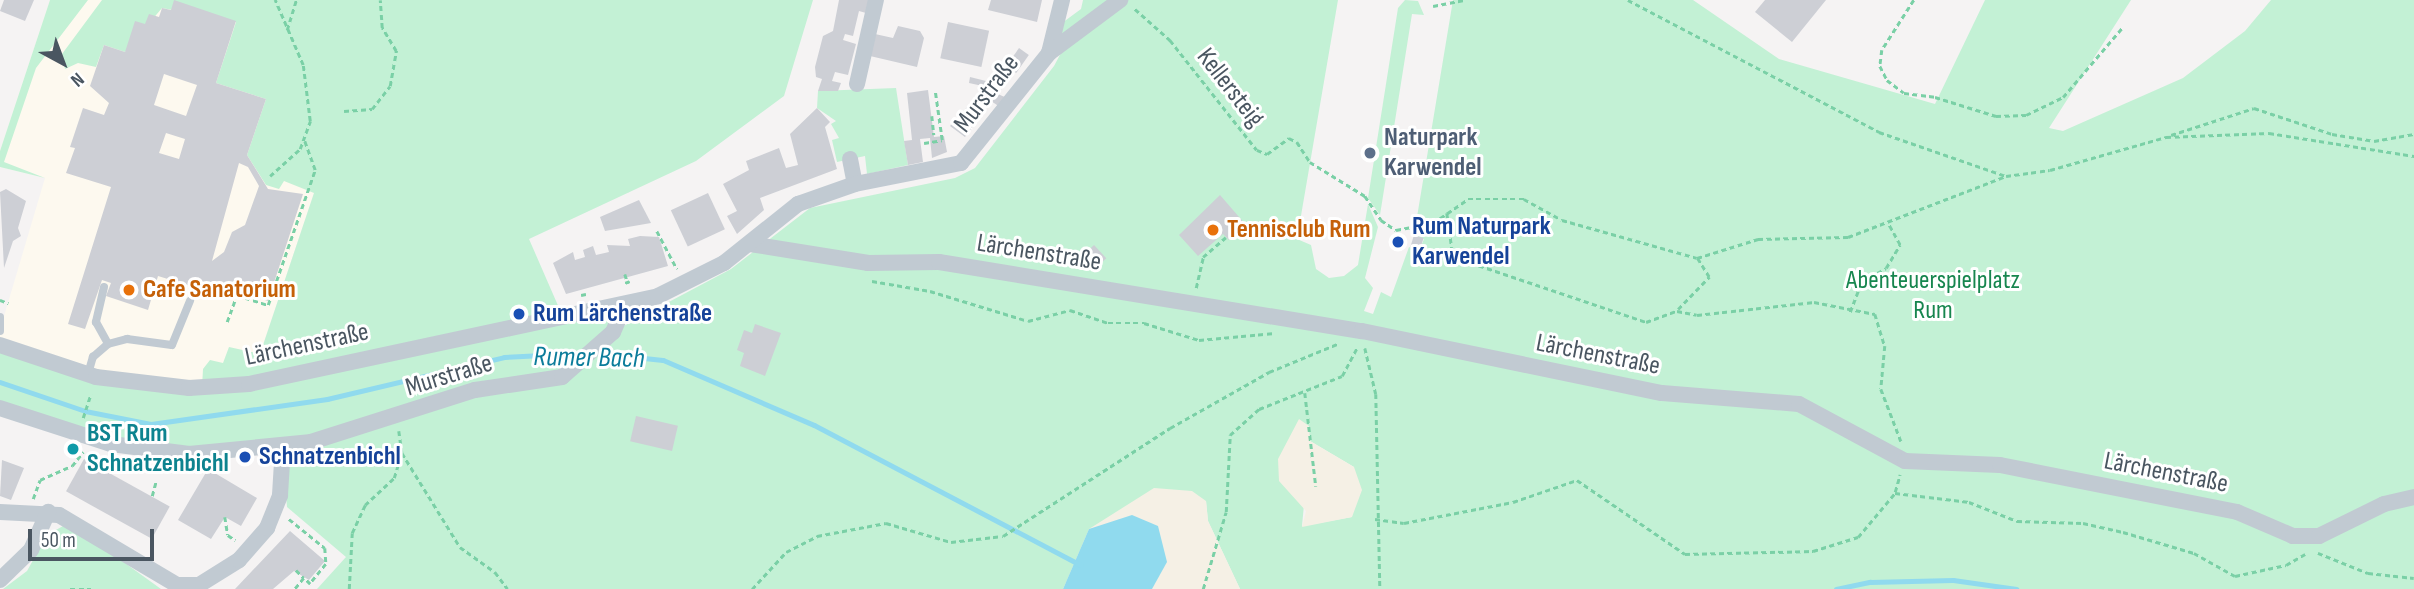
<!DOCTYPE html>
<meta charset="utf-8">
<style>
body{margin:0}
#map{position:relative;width:2414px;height:589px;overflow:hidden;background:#f5f3f3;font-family:"Sofia Sans Condensed",sans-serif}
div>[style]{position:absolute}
.commercial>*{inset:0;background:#fdf9ef}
.green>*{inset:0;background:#c3f1d5}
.sand>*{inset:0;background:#f5f0e5}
.water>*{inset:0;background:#90daee}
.stream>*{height:5px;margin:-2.5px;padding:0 2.5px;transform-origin:2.5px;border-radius:2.5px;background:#90daee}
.building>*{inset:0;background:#cdcfd5;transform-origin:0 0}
.path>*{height:2.5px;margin-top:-1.25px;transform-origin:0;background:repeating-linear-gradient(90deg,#7ad0a6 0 5px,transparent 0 8.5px)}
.lane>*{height:8px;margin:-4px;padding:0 4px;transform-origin:4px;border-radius:4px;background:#c1cad2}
.street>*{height:16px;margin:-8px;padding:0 8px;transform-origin:8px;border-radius:8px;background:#c1cad2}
.dots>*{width:19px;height:19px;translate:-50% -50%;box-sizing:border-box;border:4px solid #fff;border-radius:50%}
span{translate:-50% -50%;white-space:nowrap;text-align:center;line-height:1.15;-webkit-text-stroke:6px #fff;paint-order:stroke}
.street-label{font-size:26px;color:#4a5661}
.service-label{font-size:26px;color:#4e5e75;font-weight:700}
.left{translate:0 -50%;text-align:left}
.transit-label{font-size:26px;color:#164399;font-weight:700}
.food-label{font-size:26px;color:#c56008;font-weight:700}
.park-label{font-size:26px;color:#17864f}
.culture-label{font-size:26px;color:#0d838f;font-weight:700}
.water-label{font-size:28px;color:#0c7c9b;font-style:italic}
.north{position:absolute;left:28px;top:28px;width:70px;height:70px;-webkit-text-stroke:5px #fff;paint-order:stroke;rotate:139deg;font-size:19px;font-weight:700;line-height:28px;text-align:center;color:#4a5661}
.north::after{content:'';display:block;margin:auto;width:24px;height:32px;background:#4a5661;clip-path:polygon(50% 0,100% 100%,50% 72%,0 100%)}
.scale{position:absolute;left:28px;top:529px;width:126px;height:32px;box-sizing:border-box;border:4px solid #4a5661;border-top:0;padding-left:9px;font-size:21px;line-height:24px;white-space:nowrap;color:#4a5661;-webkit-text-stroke:5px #fff;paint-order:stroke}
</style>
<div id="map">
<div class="commercial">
<div style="clip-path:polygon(50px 0,300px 0,314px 193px,260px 354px,223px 363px,203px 387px,96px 377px,0 345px,0 317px,2px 323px,45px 178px,0 167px,0 151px)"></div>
</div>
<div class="green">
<div style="clip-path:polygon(50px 0,88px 0,36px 68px,4px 162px,45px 178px,0 167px,0 151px)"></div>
<div style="clip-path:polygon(evenodd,102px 0,813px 0,784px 96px,696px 161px,529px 239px,563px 317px,625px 305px,616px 330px,731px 269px,810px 208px,955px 178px,975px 168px,1054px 66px,1062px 51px,1062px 23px,1081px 9px,1083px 0,1338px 0,1297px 239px,1311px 245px,1316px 269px,1329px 278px,1344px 276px,1358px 265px,1368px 204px,1378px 227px,1365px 278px,1373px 288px,1364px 311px,1373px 314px,1381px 292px,1391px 297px,1409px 247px,1419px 251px,1424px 239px,1414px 235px,1453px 0,1693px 0,1779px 59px,1935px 104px,1985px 0,2131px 0,2049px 128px,2063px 131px,2183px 78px,2245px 31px,2271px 0,2414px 0,2414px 589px,1240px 589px,1208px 521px,1206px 501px,1072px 571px,1063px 589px,317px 589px,346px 557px,287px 507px,282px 446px,171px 452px,0 408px,0 345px,96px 377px,202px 387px,203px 369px,210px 360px,223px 363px,229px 347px,260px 354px,314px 193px,284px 181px,279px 189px,266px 185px,247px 155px,266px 99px,216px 83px,236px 22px,162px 8px,125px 52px,104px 45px,96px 67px,78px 63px,65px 69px,62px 54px,102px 0,1310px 441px,1354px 467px,1352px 517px,1302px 526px,1310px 441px)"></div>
<div style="clip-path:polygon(1405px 0,1418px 1px,1424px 15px,1412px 14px,1380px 215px,1368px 198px,1398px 8px)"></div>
<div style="clip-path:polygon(896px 88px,908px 165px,867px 174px,865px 156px,837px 162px,832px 140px,839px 138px,831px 124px,836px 121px,817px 108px,818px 91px)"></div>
<div style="clip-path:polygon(63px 526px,118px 558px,161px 589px,3px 589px,27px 571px,47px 535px)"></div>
</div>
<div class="sand">
<div style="clip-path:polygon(1299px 419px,1309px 426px,1310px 441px,1354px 467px,1362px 490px,1352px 517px,1302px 527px,1306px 511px,1279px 481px,1278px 459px)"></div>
<div style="clip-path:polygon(1154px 488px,1192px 491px,1206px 501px,1208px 521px,1240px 589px,1063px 589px,1089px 529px)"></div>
</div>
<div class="water">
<div style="clip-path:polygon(1132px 515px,1158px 526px,1167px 562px,1152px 589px,1063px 589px,1089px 529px)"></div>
</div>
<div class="stream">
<div style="left:597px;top:353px;width:66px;rotate:6.1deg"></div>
<div style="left:663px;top:360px;width:164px;rotate:23.3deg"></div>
<div style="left:814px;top:425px;width:301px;rotate:27.7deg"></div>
<div style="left:0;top:382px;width:90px;rotate:18.8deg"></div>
<div style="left:85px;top:411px;width:67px;rotate:11.1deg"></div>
<div style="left:151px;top:424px;width:178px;rotate:-8.1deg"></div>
<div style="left:327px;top:399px;width:182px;rotate:-13.3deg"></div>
<div style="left:504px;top:357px;width:79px;rotate:-2.9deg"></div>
<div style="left:1836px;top:589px;width:35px;rotate:-12deg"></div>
<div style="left:1870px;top:582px;width:83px;rotate:-1.4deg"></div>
<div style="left:1953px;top:580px;width:64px;rotate:8.1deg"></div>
</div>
<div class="building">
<div style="clip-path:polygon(4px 0,34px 0,25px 21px,0 11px)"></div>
<div style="clip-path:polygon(evenodd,174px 0,236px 21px,216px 83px,266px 99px,247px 155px,268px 189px,303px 194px,268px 301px,233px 290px,230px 298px,158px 276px,148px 310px,106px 296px,111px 283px,102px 280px,85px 329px,68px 324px,111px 187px,66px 173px,75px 148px,70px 147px,83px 108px,104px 115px,109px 103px,90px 86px,104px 45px,125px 52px,135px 21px,145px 24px,149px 14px,159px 17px,162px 8px,171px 10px,174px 0,164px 74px,197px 85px,186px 116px,154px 105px,164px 74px,174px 0,166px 133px,185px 139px,179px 159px,159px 153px,166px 133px,174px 0,239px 163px,248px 167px,259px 186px,245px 225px,232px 232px,224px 252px,212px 261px,239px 163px)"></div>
<div style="clip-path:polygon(839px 0,869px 0,866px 13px,859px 11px,853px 36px,845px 34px,843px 40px,856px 44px,848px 75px,835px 72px,832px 81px,841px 83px,838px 91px,818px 91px,822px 79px,816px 77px,815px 67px,823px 36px,833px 31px)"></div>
<div style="clip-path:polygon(991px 0,1042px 0,1037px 22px,988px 10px)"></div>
<div style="clip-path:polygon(1765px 0,1826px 0,1792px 42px,1755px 12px)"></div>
<div style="left:948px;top:22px;width:42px;height:37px;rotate:12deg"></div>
<div style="clip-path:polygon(898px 26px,920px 31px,924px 38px,917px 67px,870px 56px,875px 34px,893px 38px)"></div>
<div style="left:1019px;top:48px;width:12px;height:22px;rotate:35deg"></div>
<div style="clip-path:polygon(970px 77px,1002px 85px,1001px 90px,969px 83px)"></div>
<div style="clip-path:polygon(984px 88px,1007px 98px,1000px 107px,991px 101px,965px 137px,950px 126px)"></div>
<div style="clip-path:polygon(928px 90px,934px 137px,944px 136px,947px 152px,932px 158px,930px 138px,920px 139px,923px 162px,908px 165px,904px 141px,912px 140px,907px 93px)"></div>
<div style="clip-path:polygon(817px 108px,830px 122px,825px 127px,837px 169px,760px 198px,764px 210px,737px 234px,727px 216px,737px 211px,723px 184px,749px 170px,746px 161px,779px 148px,786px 168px,798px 165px,790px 134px)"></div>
<div style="clip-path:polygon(6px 189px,26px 201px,18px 228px,21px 236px,13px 241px,4px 268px,0 192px)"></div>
<div style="left:708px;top:193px;width:40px;height:41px;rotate:65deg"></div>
<div style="clip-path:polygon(1220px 195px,1246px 225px,1229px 240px,1223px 234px,1198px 256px,1179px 235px)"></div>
<div style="clip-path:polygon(639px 200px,651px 223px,605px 231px,600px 217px)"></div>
<div style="left:1414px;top:235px;width:10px;height:13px;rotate:17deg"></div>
<div style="clip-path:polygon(640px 236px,659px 237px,668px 266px,566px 294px,553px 263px,573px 252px,575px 260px,585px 257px,583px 250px,593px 246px,596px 255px,609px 252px,607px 245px,630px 246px,628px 239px)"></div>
<div style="left:1094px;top:245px;width:18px;height:15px;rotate:47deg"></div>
<div style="clip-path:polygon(755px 324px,781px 333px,765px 376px,740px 366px,744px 353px,737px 350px,744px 330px,752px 333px)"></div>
<div style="left:636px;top:416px;width:43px;height:26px;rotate:13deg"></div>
<div style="left:84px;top:459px;width:98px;height:37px;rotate:29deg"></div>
<div style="clip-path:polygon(2px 460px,24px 468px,11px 500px,0 496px)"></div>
<div style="clip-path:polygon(208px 469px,257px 498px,241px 526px,225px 517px,211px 539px,178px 520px)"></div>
<div style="clip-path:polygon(290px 531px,325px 561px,309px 580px,294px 571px,273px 589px,235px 589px)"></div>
</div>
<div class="path">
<div style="left:1628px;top:0;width:284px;rotate:27.7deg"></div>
<div style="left:1879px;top:132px;width:134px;rotate:19.1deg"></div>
<div style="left:2006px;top:176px;width:44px;rotate:-7.8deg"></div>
<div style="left:2050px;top:170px;width:121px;rotate:-15.9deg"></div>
<div style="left:2166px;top:137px;width:103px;rotate:-2.2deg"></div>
<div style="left:2269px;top:133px;width:147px;rotate:9deg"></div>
<div style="left:1914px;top:0;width:59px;rotate:122.6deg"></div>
<div style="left:1882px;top:50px;width:16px;rotate:97deg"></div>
<div style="left:1880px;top:66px;width:16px;rotate:63deg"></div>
<div style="left:1887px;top:80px;width:21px;rotate:37deg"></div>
<div style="left:1904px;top:93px;width:31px;rotate:7deg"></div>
<div style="left:1935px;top:97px;width:64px;rotate:17.3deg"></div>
<div style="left:1996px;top:116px;width:30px;rotate:-2deg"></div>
<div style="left:2026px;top:115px;width:41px;rotate:-25.9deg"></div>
<div style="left:2063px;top:97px;width:91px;rotate:-49.5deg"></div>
<div style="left:1433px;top:6px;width:33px;rotate:-11deg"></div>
<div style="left:1135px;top:9px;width:47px;rotate:41.5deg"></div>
<div style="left:1170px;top:40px;width:140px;rotate:51.7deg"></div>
<div style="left:1257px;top:150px;width:11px;rotate:22deg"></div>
<div style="left:1267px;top:154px;width:27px;rotate:-36deg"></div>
<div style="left:1289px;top:138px;width:9px;rotate:27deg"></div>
<div style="left:1297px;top:142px;width:24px;rotate:57deg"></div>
<div style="left:1310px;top:162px;width:65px;rotate:31.7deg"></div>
<div style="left:1365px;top:196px;width:29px;rotate:56deg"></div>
<div style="left:1381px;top:220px;width:18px;rotate:34deg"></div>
<div style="left:1396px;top:230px;width:38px;rotate:-11deg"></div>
<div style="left:1433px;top:223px;width:42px;rotate:-34.4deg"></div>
<div style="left:1468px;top:199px;width:56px"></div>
<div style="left:1524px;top:199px;width:43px;rotate:28.9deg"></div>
<div style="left:1562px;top:220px;width:140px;rotate:15.7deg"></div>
<div style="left:1697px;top:258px;width:64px;rotate:-17.3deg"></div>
<div style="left:1758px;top:239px;width:90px;rotate:-1.3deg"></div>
<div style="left:1848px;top:237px;width:169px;rotate:-21.1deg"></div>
<div style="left:287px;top:30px;width:31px;rotate:-73deg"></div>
<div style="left:344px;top:111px;width:28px;rotate:-4deg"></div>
<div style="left:372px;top:109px;width:29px;rotate:-52deg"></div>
<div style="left:390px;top:86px;width:36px;rotate:-80deg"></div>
<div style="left:396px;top:51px;width:27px;rotate:-121deg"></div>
<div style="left:382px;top:28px;width:28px;rotate:-94deg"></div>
<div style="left:932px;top:116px;width:19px;rotate:84deg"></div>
<div style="left:2171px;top:135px;width:87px;rotate:-18deg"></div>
<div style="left:2254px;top:108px;width:82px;rotate:18.4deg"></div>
<div style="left:2332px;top:134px;width:43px;rotate:9.5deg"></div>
<div style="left:2374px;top:141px;width:41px;rotate:-9.9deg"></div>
<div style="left:924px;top:143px;width:18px;rotate:-9deg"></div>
<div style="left:942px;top:140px;width:49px;rotate:-98.1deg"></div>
<div style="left:270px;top:176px;width:40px;rotate:-42deg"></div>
<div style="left:300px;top:149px;width:30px;rotate:-70deg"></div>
<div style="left:310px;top:121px;width:56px;rotate:-97.1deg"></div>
<div style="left:303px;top:65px;width:71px;rotate:-113.3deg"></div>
<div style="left:1447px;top:213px;width:35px;rotate:82deg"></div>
<div style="left:1452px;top:248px;width:16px;rotate:47deg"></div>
<div style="left:1463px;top:260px;width:193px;rotate:18.7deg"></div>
<div style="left:1646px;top:322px;width:33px;rotate:-20deg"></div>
<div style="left:1677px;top:311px;width:20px;rotate:11deg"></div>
<div style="left:1697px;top:315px;width:118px;rotate:-6.3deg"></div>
<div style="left:1814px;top:302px;width:62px;rotate:11.1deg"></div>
<div style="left:1875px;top:314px;width:34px;rotate:73deg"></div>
<div style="left:1885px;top:346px;width:43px;rotate:95.3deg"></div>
<div style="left:1881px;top:389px;width:56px;rotate:69deg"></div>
<div style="left:657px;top:231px;width:43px;rotate:62.2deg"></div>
<div style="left:625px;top:274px;width:10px;rotate:73deg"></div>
<div style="left:872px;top:281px;width:59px;rotate:9.8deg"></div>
<div style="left:930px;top:291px;width:102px;rotate:17deg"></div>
<div style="left:1028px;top:321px;width:43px;rotate:-14.7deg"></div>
<div style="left:1070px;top:310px;width:40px;rotate:18.9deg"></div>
<div style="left:1108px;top:323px;width:36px"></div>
<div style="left:1144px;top:323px;width:58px;rotate:17.2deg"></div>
<div style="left:1199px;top:340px;width:76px;rotate:-5.3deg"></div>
<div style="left:625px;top:283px;width:5px;rotate:-22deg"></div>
<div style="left:1196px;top:288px;width:32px;rotate:-77deg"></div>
<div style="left:1203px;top:257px;width:30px;rotate:-41deg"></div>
<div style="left:581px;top:295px;width:5px;rotate:-11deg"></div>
<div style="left:0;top:300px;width:9px;rotate:21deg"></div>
<div style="left:1678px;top:309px;width:45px;rotate:-45.9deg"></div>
<div style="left:1709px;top:277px;width:22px;rotate:-122deg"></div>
<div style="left:1850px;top:312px;width:33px;rotate:-69deg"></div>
<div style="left:1862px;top:281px;width:27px;rotate:-28deg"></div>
<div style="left:1886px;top:268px;width:27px;rotate:-59deg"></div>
<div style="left:1900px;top:245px;width:25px;rotate:-119deg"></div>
<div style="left:227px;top:322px;width:29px;rotate:-70deg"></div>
<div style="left:237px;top:295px;width:33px;rotate:18deg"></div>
<div style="left:268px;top:305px;width:143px;rotate:-70.8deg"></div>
<div style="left:315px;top:170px;width:32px;rotate:-110deg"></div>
<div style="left:1365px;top:348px;width:47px;rotate:76.6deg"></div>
<div style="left:1376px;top:394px;width:195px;rotate:88.8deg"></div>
<div style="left:1305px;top:393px;width:94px;rotate:83.3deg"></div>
<div style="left:83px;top:418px;width:25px;rotate:-72deg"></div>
<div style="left:399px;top:431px;width:22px;rotate:82deg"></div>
<div style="left:402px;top:453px;width:110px;rotate:58.3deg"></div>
<div style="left:460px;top:547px;width:43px;rotate:35.5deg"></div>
<div style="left:495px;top:572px;width:21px;rotate:53deg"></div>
<div style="left:1895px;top:492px;width:18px;rotate:-74deg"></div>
<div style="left:152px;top:496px;width:16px;rotate:-75deg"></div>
<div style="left:33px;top:499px;width:20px;rotate:-70deg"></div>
<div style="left:40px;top:480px;width:35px;rotate:-24deg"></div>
<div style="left:72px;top:466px;width:18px;rotate:-52deg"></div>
<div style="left:225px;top:517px;width:18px;rotate:81deg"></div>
<div style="left:228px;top:535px;width:9px;rotate:36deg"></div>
<div style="left:289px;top:519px;width:46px;rotate:38.9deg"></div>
<div style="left:325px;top:548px;width:16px;rotate:86deg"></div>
<div style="left:326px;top:564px;width:26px;rotate:129deg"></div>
<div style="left:310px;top:584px;width:8px;rotate:-135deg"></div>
<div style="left:304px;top:578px;width:14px;rotate:129deg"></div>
<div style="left:1375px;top:519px;width:29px;rotate:8deg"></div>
<div style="left:1404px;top:523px;width:111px;rotate:-10.9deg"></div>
<div style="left:1513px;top:502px;width:68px;rotate:-19deg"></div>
<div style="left:1577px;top:480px;width:131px;rotate:34.4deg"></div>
<div style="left:1685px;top:554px;width:128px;rotate:-1.3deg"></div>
<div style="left:1813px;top:551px;width:47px;rotate:-17.3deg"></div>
<div style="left:1858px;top:537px;width:57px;rotate:-49.9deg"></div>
<div style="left:1895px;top:493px;width:75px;rotate:6.9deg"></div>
<div style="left:1969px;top:502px;width:52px;rotate:21.6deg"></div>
<div style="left:2017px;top:521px;width:66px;rotate:1.7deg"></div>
<div style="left:2083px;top:523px;width:41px;rotate:12.7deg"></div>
<div style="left:2123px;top:532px;width:74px;rotate:16.5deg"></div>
<div style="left:2194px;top:553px;width:47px;rotate:29.3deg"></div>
<div style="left:2235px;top:576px;width:52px;rotate:-12.2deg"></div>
<div style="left:2286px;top:565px;width:22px;rotate:-30deg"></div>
<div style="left:2318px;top:553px;width:54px;rotate:21.8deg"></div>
<div style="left:2368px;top:573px;width:46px;rotate:6.2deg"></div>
<div style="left:296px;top:570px;width:11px;rotate:45deg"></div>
<div style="left:70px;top:589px;width:21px"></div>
<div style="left:349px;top:589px;width:56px;rotate:-86.9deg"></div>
<div style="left:352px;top:533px;width:31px;rotate:-65deg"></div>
<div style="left:365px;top:505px;width:40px;rotate:-43deg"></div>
<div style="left:394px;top:478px;width:24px;rotate:-73deg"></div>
<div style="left:752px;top:589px;width:50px;rotate:-47.4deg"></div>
<div style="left:786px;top:552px;width:35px;rotate:-27deg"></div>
<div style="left:817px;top:536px;width:70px;rotate:-10.7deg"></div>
<div style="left:886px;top:523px;width:68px;rotate:16.3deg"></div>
<div style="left:951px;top:542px;width:52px;rotate:-6.6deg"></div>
<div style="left:1003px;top:536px;width:199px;rotate:-32.9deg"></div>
<div style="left:1170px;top:428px;width:114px;rotate:-29.5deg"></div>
<div style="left:1269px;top:372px;width:74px;rotate:-22.4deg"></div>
<div style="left:1203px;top:589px;width:80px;rotate:-73.4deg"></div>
<div style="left:1226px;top:512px;width:77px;rotate:-87deg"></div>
<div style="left:1230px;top:435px;width:39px;rotate:-42deg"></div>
<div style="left:1259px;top:409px;width:89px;rotate:-21.7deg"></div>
<div style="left:1342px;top:376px;width:32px;rotate:-62deg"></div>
</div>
<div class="lane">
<div style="left:104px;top:287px;width:36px;rotate:103deg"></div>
<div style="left:96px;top:322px;width:25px;rotate:61deg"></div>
<div style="left:0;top:317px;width:14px;rotate:90deg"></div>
<div style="left:88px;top:374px;width:18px;rotate:-74deg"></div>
<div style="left:93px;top:357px;width:20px;rotate:-41deg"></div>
<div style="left:108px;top:344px;width:20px;rotate:-15deg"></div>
<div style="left:127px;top:339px;width:45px;rotate:7.6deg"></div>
<div style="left:172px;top:345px;width:48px;rotate:-67.8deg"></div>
</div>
<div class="street">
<div style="left:1049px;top:53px;width:55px;rotate:-76.2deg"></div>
<div style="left:857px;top:84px;width:86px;rotate:-77.3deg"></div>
<div style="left:850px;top:159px;width:25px;rotate:79deg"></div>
<div style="left:750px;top:244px;width:120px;rotate:9.1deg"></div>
<div style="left:868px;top:263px;width:71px;rotate:-0.8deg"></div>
<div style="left:939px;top:262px;width:429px;rotate:9.3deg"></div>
<div style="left:1362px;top:331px;width:306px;rotate:11.7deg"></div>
<div style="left:1662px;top:393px;width:137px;rotate:4.6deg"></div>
<div style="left:1799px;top:404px;width:120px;rotate:28.3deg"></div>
<div style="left:1905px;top:461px;width:95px;rotate:2.4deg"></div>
<div style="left:2000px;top:465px;width:242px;rotate:11.2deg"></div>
<div style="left:2237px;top:512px;width:61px;rotate:23.2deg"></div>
<div style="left:2293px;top:536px;width:26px"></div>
<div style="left:2319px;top:536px;width:72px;rotate:-26.2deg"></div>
<div style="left:2384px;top:504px;width:31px;rotate:-13deg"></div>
<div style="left:0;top:345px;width:101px;rotate:18.4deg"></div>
<div style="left:96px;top:377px;width:94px;rotate:6.7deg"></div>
<div style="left:189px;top:388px;width:60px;rotate:-3.8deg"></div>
<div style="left:249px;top:384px;width:418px;rotate:-12.1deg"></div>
<div style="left:658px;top:296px;width:74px;rotate:-26.6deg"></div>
<div style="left:724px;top:263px;width:95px;rotate:-38.6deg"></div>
<div style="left:798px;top:204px;width:60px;rotate:-19.3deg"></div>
<div style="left:855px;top:184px;width:108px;rotate:-11.2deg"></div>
<div style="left:961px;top:163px;width:141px;rotate:-51.3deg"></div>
<div style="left:1049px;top:53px;width:89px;rotate:-36.7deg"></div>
<div style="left:0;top:408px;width:117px;rotate:18deg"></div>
<div style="left:111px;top:444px;width:79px;rotate:7.3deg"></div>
<div style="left:189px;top:454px;width:123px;rotate:-5.6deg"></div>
<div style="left:311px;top:442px;width:172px;rotate:-17.6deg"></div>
<div style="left:475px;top:390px;width:88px;rotate:-8.5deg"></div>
<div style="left:562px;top:377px;width:68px;rotate:-41.4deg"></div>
<div style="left:613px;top:332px;width:30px;rotate:-66deg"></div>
<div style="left:0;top:512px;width:59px;rotate:2.9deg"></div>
<div style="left:59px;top:515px;width:137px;rotate:30.7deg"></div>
<div style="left:177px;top:585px;width:22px"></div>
<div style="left:199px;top:585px;width:47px;rotate:-32deg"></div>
<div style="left:239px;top:560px;width:43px;rotate:-48.8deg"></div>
<div style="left:267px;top:528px;width:35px;rotate:-68deg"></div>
<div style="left:280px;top:495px;width:49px;rotate:-86.5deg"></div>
<div style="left:0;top:580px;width:43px;rotate:-44.1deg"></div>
<div style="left:31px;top:550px;width:42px;rotate:-65.9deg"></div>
</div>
<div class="dots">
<div style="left:1370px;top:153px;background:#5c6f8a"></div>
<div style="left:1213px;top:230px;background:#e8710a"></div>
<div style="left:1398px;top:242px;background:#1a4fb4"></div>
<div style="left:129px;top:290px;background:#e8710a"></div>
<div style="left:519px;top:314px;background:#1a4fb4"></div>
<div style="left:73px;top:449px;background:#0f9aa8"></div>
<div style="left:245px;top:457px;background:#1a4fb4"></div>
</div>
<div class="street-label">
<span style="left:1230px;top:88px;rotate:52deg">Kellersteig</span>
<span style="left:987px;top:94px;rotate:-53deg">Murstraße</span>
<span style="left:1039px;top:253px;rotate:9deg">Lärchenstraße</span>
<span style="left:307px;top:345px;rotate:-12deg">Lärchenstraße</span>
<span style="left:1598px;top:355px;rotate:11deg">Lärchenstraße</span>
<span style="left:449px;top:376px;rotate:-17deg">Murstraße</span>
<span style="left:2166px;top:473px;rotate:11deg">Lärchenstraße</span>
</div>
<div class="service-label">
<span class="left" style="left:1384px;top:153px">Naturpark<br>Karwendel</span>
</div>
<div class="transit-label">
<span class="left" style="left:1412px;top:242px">Rum Naturpark<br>Karwendel</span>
<span class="left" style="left:533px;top:314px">Rum Lärchenstraße</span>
<span class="left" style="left:259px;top:457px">Schnatzenbichl</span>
</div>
<div class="food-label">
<span class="left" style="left:1227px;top:230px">Tennisclub Rum</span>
<span class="left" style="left:143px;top:290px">Cafe Sanatorium</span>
</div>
<div class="park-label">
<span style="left:1933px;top:296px">Abenteuerspielplatz<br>Rum</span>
</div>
<div class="culture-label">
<span class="left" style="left:87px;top:449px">BST Rum<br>Schnatzenbichl</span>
</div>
<div class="water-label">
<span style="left:589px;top:358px;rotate:1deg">Rumer Bach</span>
</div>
<div class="north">N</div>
<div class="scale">50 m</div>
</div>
